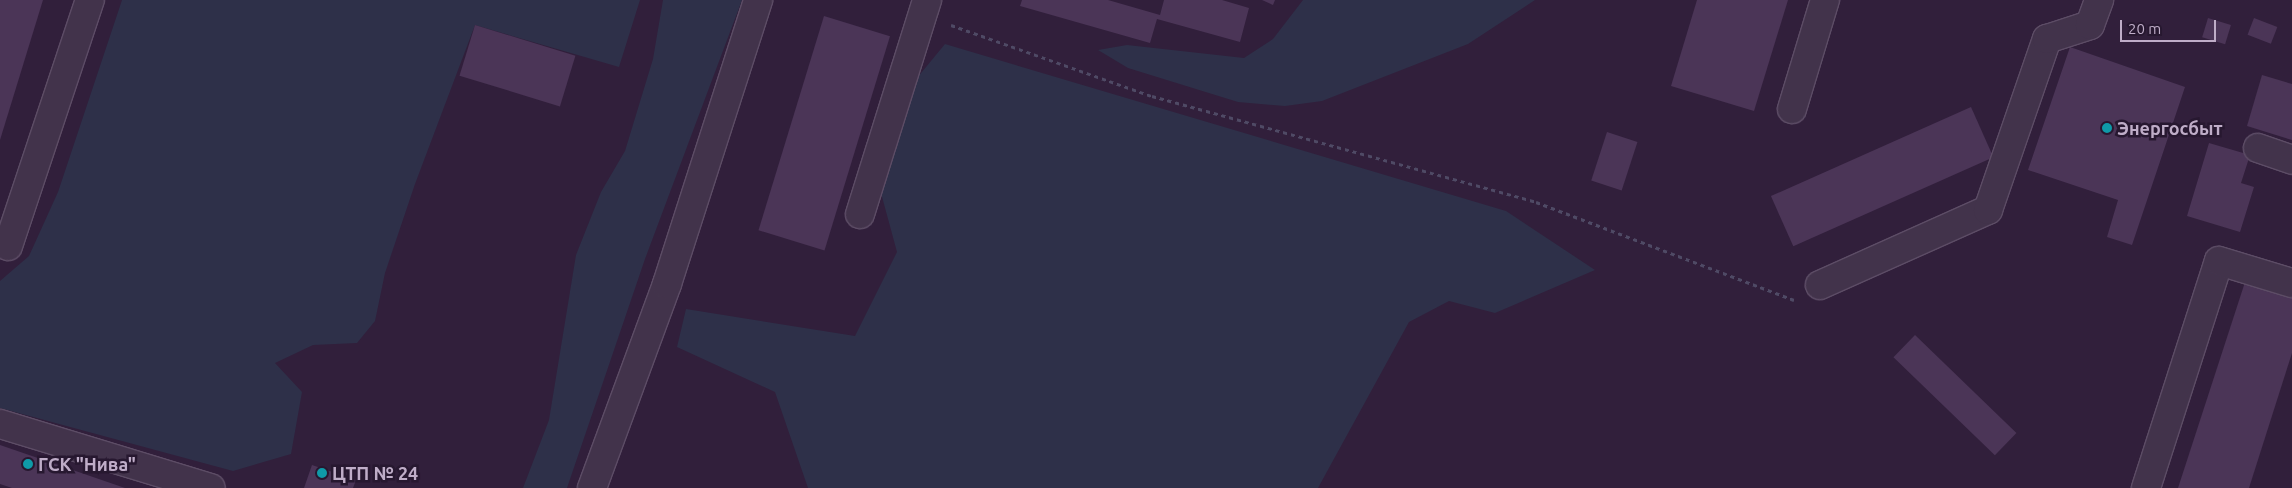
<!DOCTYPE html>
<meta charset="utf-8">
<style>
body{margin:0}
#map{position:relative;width:2292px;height:488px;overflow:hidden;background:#311f3b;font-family:Ubuntu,sans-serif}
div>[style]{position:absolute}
.green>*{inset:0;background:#2e3049}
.building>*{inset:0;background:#4b3557;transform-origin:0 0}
.path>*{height:3px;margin-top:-1.5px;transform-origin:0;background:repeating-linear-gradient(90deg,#4f4a65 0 4px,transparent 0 8px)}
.roads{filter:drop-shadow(1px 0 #5d4d66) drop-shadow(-1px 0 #5d4d66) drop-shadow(0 1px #5d4d66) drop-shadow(0 -1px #5d4d66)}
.minor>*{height:28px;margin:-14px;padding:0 14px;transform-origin:14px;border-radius:14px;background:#42334b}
.dots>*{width:14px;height:14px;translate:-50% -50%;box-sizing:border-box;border:2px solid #271830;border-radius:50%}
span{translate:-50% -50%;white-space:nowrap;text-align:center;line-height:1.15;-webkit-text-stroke:5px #271830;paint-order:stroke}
.poi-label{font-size:18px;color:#bfadc8;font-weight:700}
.left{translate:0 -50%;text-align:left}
.scale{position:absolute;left:2120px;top:20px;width:96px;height:22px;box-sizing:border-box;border:2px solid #bfadc8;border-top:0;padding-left:6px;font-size:15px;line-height:18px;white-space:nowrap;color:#bfadc8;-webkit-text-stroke:4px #271830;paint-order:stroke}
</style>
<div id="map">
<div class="green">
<div style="clip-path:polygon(122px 0,640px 0,619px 67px,475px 25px,415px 184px,385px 273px,375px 321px,357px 343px,313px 345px,275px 363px,302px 392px,291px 454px,233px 471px,0 408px,0 281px,29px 256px,58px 192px)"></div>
<div style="clip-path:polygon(663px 0,742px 0,645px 259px,567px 488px,523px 488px,549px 420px,576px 255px,601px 192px,625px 151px,653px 59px)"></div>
<div style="clip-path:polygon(1303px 0,1535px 0,1468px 44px,1322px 101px,1285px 106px,1238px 102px,1128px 68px,1098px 50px,1127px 45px,1244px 58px,1273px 39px)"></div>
<div style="clip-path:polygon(945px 44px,1506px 211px,1595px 270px,1495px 313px,1449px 301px,1409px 322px,1318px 488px,808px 488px,775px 392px,677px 347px,686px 309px,855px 336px,897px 252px,881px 193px,912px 84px)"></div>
</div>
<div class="building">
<div style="clip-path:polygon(0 0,43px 0,0 140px)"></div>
<div style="clip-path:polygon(1022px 0,1108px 0,1160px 15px,1164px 0,1222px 0,1249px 8px,1240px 42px,1157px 19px,1150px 43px,1020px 6px)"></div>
<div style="clip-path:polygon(1262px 0,1275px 0,1273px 5px)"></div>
<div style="clip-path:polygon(1697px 0,1788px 0,1754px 111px,1671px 86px)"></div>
<div style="left:824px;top:16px;width:69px;height:224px;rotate:17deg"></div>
<div style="left:2208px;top:18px;width:24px;height:20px;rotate:17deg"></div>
<div style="left:2254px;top:18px;width:25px;height:18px;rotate:21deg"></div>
<div style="left:475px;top:25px;width:105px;height:53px;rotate:17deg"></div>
<div style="clip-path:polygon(2070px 47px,2185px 87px,2132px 245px,2107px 237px,2118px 200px,2028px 170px)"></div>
<div style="clip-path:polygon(2262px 75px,2292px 84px,2292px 140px,2247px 126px)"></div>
<div style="left:1971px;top:107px;width:55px;height:219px;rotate:66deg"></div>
<div style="left:1607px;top:132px;width:32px;height:51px;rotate:18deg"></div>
<div style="clip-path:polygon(2209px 143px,2250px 155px,2241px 183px,2254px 187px,2240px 232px,2187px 216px)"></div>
<div style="clip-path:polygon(2246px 279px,2292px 293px,2292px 353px,2249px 488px,2178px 488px)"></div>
<div style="left:1915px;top:335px;width:141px;height:31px;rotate:44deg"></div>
<div style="clip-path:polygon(0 445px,125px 488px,12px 488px,0 484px)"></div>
<div style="clip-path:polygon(312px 465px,356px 480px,353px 488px,304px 488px)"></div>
</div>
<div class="path">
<div style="left:951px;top:25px;width:213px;rotate:19.5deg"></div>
<div style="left:1152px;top:96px;width:398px;rotate:15.4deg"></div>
<div style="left:1536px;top:202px;width:276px;rotate:20.8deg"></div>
</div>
<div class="roads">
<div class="minor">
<div style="left:1792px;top:109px;width:114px;rotate:-73.2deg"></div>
<div style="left:2258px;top:148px;width:36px;rotate:19deg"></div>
<div style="left:860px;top:214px;width:224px;rotate:-72.6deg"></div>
<div style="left:8px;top:246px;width:259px;rotate:-71.6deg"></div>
<div style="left:1820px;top:285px;width:184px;rotate:-24.1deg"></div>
<div style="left:1988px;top:210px;width:181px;rotate:-71deg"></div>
<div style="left:2047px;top:39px;width:45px;rotate:-18deg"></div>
<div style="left:2090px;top:25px;width:27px;rotate:-70deg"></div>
<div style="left:0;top:424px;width:220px;rotate:16.9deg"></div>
<div style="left:592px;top:488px;width:217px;rotate:-69.8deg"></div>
<div style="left:667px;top:284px;width:298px;rotate:-72.2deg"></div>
<div style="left:2146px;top:488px;width:238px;rotate:-72.2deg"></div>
<div style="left:2219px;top:261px;width:76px;rotate:16.8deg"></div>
</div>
</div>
<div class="dots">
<div style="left:2107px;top:128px;background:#0f9aa8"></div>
<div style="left:28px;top:464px;background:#0f9aa8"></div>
<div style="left:322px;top:473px;background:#0f9aa8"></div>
</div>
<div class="poi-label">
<span class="left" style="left:2117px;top:128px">Энергосбыт</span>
<span class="left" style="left:38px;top:464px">ГСК "Нива"</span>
<span class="left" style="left:332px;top:473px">ЦТП № 24</span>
</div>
<div class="scale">20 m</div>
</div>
